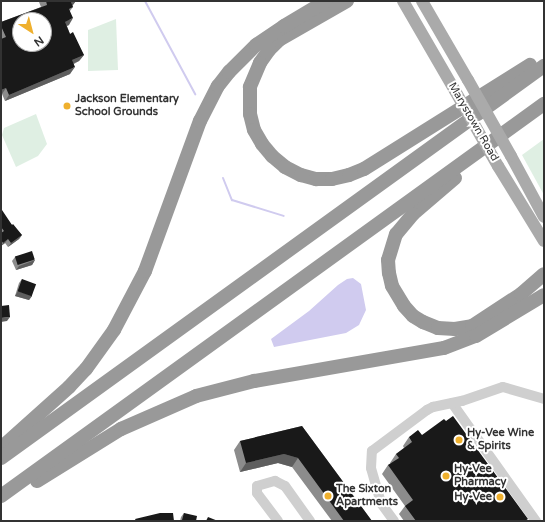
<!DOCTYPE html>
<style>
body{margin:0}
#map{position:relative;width:545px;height:522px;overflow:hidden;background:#fff;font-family:"Varela Round",sans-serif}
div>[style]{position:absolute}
.green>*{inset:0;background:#dfefe3}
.water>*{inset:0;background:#d0cbef}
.stream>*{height:2px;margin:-1px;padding:0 1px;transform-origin:1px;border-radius:1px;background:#d0cbef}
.path>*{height:1.5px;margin-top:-0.75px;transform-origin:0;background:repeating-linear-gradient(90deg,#cfcfcf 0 2px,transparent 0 4px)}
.minor>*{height:10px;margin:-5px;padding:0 5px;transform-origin:5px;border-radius:5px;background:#cfcfcf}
.major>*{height:12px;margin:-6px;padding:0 6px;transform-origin:6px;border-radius:6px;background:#aaa}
.highway>*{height:14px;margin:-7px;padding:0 7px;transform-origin:7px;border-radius:7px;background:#999}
.major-bridge>*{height:12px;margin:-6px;padding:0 6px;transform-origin:6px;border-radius:6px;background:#aaa}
.wall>*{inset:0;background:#8c8c8c}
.shaded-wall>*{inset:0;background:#5e5e5e}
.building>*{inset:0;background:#191919;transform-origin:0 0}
.dots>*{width:11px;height:11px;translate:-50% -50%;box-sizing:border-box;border:2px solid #fff;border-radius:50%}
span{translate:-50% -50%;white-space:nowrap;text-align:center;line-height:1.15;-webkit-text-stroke:4px #fff;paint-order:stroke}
.poi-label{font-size:11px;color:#323232;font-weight:700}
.left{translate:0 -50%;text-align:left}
.right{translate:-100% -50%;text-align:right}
.street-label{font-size:11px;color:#323232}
.frame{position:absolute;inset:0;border:2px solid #323232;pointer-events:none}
.north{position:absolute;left:12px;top:12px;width:40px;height:40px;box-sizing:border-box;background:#fff;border:1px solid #adadad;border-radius:50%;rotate:144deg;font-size:11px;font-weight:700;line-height:16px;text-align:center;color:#323232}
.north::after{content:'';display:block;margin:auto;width:14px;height:18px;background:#efb02e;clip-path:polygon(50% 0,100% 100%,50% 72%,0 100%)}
</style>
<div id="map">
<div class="green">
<div style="clip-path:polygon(116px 19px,118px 70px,88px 71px,88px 30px)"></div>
<div style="clip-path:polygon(36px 114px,47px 144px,38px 156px,16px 167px,2px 135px,4px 128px)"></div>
<div style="clip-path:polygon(544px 139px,544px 195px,522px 155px)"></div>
</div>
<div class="water">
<div style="clip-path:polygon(353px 278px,361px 284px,366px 310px,359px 325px,346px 333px,274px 347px,271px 339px,309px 311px,338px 285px,347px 279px)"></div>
</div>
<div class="stream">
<div style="left:145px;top:1px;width:106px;rotate:61.7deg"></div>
<div style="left:223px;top:178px;width:24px;rotate:68deg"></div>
<div style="left:232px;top:200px;width:54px;rotate:17.1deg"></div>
</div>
<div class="path">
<div style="left:1px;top:348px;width:1px;rotate:90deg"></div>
</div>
<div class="minor">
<div style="left:452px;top:403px;width:145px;rotate:54.6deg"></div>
<div style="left:278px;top:521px;width:35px;rotate:-127deg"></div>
<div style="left:257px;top:493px;width:7px;rotate:-90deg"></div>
<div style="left:257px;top:486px;width:19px;rotate:-16deg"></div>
<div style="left:275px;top:481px;width:11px;rotate:27deg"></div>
<div style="left:285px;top:486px;width:43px;rotate:54.5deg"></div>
<div style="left:394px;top:521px;width:22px;rotate:-126deg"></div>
<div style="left:381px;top:503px;width:36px;rotate:-106deg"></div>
<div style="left:371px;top:468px;width:17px;rotate:-87deg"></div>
<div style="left:372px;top:451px;width:69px;rotate:-36.7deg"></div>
<div style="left:427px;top:410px;width:7px;rotate:-27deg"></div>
<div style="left:433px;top:407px;width:30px;rotate:-12deg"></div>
<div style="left:462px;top:401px;width:43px;rotate:-18.9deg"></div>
<div style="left:503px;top:387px;width:43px;rotate:16.3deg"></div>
</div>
<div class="major">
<div style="left:403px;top:1px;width:102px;rotate:59.9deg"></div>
<div style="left:422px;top:1px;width:91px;rotate:59.8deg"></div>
<div style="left:511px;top:156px;width:69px;rotate:61.6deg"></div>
<div style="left:498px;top:166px;width:88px;rotate:58.5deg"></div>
</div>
<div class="highway">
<div style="left:347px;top:1px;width:78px;rotate:150.2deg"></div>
<div style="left:279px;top:40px;width:14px;rotate:135deg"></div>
<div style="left:269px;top:50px;width:16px;rotate:125deg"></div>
<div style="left:260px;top:63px;width:26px;rotate:113deg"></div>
<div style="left:250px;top:87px;width:27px;rotate:90deg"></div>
<div style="left:250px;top:114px;width:16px;rotate:76deg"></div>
<div style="left:254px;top:130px;width:16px;rotate:60deg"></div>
<div style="left:262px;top:144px;width:16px;rotate:50deg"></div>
<div style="left:272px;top:156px;width:17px;rotate:40deg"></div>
<div style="left:285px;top:167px;width:18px;rotate:27deg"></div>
<div style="left:301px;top:175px;width:16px;rotate:15deg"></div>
<div style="left:316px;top:179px;width:16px"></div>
<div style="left:332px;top:179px;width:17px;rotate:-13deg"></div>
<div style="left:349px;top:175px;width:16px;rotate:-22deg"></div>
<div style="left:364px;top:169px;width:196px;rotate:-32.1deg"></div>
<div style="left:455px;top:178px;width:55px;rotate:139.4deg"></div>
<div style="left:413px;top:214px;width:26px;rotate:130deg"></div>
<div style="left:396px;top:234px;width:27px;rotate:107deg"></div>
<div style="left:388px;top:260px;width:13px;rotate:86deg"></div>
<div style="left:389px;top:273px;width:13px;rotate:77deg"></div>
<div style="left:392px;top:286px;width:23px;rotate:59deg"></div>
<div style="left:404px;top:306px;width:13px;rotate:48deg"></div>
<div style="left:413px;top:316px;width:12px;rotate:31deg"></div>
<div style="left:423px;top:322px;width:16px;rotate:22deg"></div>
<div style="left:438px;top:328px;width:17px;rotate:3deg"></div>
<div style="left:455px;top:329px;width:17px;rotate:-10deg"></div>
<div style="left:472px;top:326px;width:59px;rotate:-33.1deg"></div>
<div style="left:521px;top:294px;width:30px;rotate:-41deg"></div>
<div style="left:2px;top:447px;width:90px;rotate:-41.8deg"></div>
<div style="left:69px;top:387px;width:25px;rotate:-47deg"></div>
<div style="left:86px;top:369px;width:48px;rotate:-54.3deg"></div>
<div style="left:114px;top:330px;width:67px;rotate:-62.3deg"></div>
<div style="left:145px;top:271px;width:160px;rotate:-69.9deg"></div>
<div style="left:200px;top:121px;width:39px;rotate:-63deg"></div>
<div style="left:218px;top:86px;width:18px;rotate:-52deg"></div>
<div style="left:229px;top:72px;width:38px;rotate:-45deg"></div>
<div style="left:256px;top:45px;width:34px;rotate:-34deg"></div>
<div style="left:284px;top:26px;width:49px;rotate:-30.8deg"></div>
<div style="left:1px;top:458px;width:670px;rotate:-35.83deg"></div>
<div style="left:37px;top:481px;width:99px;rotate:-31.8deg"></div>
<div style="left:121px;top:429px;width:82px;rotate:-23.7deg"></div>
<div style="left:196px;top:396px;width:60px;rotate:-14.5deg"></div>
<div style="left:254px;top:381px;width:193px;rotate:-9.9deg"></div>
<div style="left:444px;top:348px;width:34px;rotate:-21deg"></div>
<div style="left:476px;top:336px;width:79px;rotate:-31.1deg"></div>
<div style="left:1px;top:496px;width:670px;rotate:-35.83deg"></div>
</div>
<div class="major-bridge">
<div style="left:468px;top:80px;width:87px;rotate:60.5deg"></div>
<div style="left:454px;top:89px;width:89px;rotate:60.3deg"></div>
</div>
<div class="wall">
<div style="clip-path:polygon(40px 1px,76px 1px,72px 6px,73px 7px,70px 11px,69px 25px,67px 26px,70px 34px,84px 55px,79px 61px,74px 64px,70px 74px,5px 101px,2px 94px,1px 95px,1px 22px,41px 7px,39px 2px)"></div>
<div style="clip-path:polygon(1px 211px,12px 225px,22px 235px,19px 239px,8px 247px,5px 243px,1px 246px)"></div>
<div style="clip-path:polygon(15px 257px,35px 260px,32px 265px,16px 270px,12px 261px)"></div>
<div style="clip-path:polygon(22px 279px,32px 296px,29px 300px,15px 296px,19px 283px)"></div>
<div style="clip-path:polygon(302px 426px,372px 521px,332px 521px,292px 467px,278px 463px,240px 472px,234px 450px,240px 441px)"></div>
<div style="clip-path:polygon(422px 435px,526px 521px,404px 521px,399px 514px,405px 506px,382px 474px,388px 465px,391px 463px,390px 463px,396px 454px,404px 448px,403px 446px,409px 437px)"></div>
<div style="clip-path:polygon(184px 513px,196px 521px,180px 521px,181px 517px)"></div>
</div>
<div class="shaded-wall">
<div style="clip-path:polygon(74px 1px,76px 1px,72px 6px,71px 2px)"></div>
<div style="clip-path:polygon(73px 18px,69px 25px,61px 28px,65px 22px)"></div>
<div style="clip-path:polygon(84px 55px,79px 61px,67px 66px,72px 60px)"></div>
<div style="clip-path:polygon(75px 67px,70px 74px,5px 101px,9px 95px)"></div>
<div style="clip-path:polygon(6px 88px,2px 94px,1px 95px,1px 90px)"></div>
<div style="clip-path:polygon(22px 235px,19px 239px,8px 247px,11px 243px)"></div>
<div style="clip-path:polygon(8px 239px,5px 243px,1px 246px,3px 243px)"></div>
<div style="clip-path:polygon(35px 260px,32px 265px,16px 270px,19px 266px)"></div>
<div style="clip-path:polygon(18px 291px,32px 296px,29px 300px,15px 296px)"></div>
<div style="clip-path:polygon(10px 317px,7px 321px,1px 322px,1px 318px)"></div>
<div style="clip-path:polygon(284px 454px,298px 458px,292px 467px,278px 463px,240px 472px,246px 463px)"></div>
<div style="clip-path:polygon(166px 520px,165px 521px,151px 521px,152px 521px)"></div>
</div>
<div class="building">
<div style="clip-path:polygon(evenodd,46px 1px,74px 1px,71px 2px,73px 7px,69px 9px,73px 18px,65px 22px,70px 34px,73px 32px,84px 55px,72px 60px,75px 67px,9px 95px,6px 88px,1px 90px,1px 39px,6px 37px,1px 26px,1px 22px,47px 5px,46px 1px,20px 20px,44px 20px,44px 44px,20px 44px,20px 20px)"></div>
<div style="clip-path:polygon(2px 210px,12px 225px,13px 224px,22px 235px,11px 243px,8px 239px,3px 243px,1px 240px,1px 233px,4px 231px,1px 227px,1px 211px)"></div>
<div style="left:32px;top:251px;width:9px;height:18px;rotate:72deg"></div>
<div style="left:22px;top:279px;width:15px;height:13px;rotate:20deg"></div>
<div style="clip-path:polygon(9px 305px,10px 317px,1px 318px,1px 306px)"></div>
<div style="clip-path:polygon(453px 416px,528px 519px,525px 521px,416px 521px,405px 506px,413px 500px,388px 465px,399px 458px,396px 454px,412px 442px,409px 437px,418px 430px,422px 435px,444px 419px,446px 421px)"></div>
<div style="clip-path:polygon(302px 426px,372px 521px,344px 521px,298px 458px,284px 454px,246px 463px,240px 441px)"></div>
<div style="clip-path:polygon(160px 513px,173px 513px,174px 521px,166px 521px,166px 520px,152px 521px,136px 521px,135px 519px)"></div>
<div style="clip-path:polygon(184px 513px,197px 516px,196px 521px,182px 520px)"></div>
<div style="clip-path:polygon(208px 517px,218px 521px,206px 521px)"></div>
</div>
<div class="dots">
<div style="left:67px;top:106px;background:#efb02e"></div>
<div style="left:459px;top:440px;background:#efb02e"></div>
<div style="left:446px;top:476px;background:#efb02e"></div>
<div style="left:328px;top:496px;background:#efb02e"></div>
<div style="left:500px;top:497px;background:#efb02e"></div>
</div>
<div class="poi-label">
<span class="left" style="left:75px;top:106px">Jackson Elementary<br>School Grounds</span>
<span class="left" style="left:467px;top:440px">Hy-Vee Wine<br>&amp; Spirits</span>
<span class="left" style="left:454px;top:476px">Hy-Vee<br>Pharmacy</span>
<span class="left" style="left:336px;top:496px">The Sixton<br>Apartments</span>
<span class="right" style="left:492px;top:497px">Hy-Vee</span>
</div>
<div class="street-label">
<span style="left:473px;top:122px;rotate:60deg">Marystown Road</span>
</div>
<div class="frame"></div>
<div class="north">N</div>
</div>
